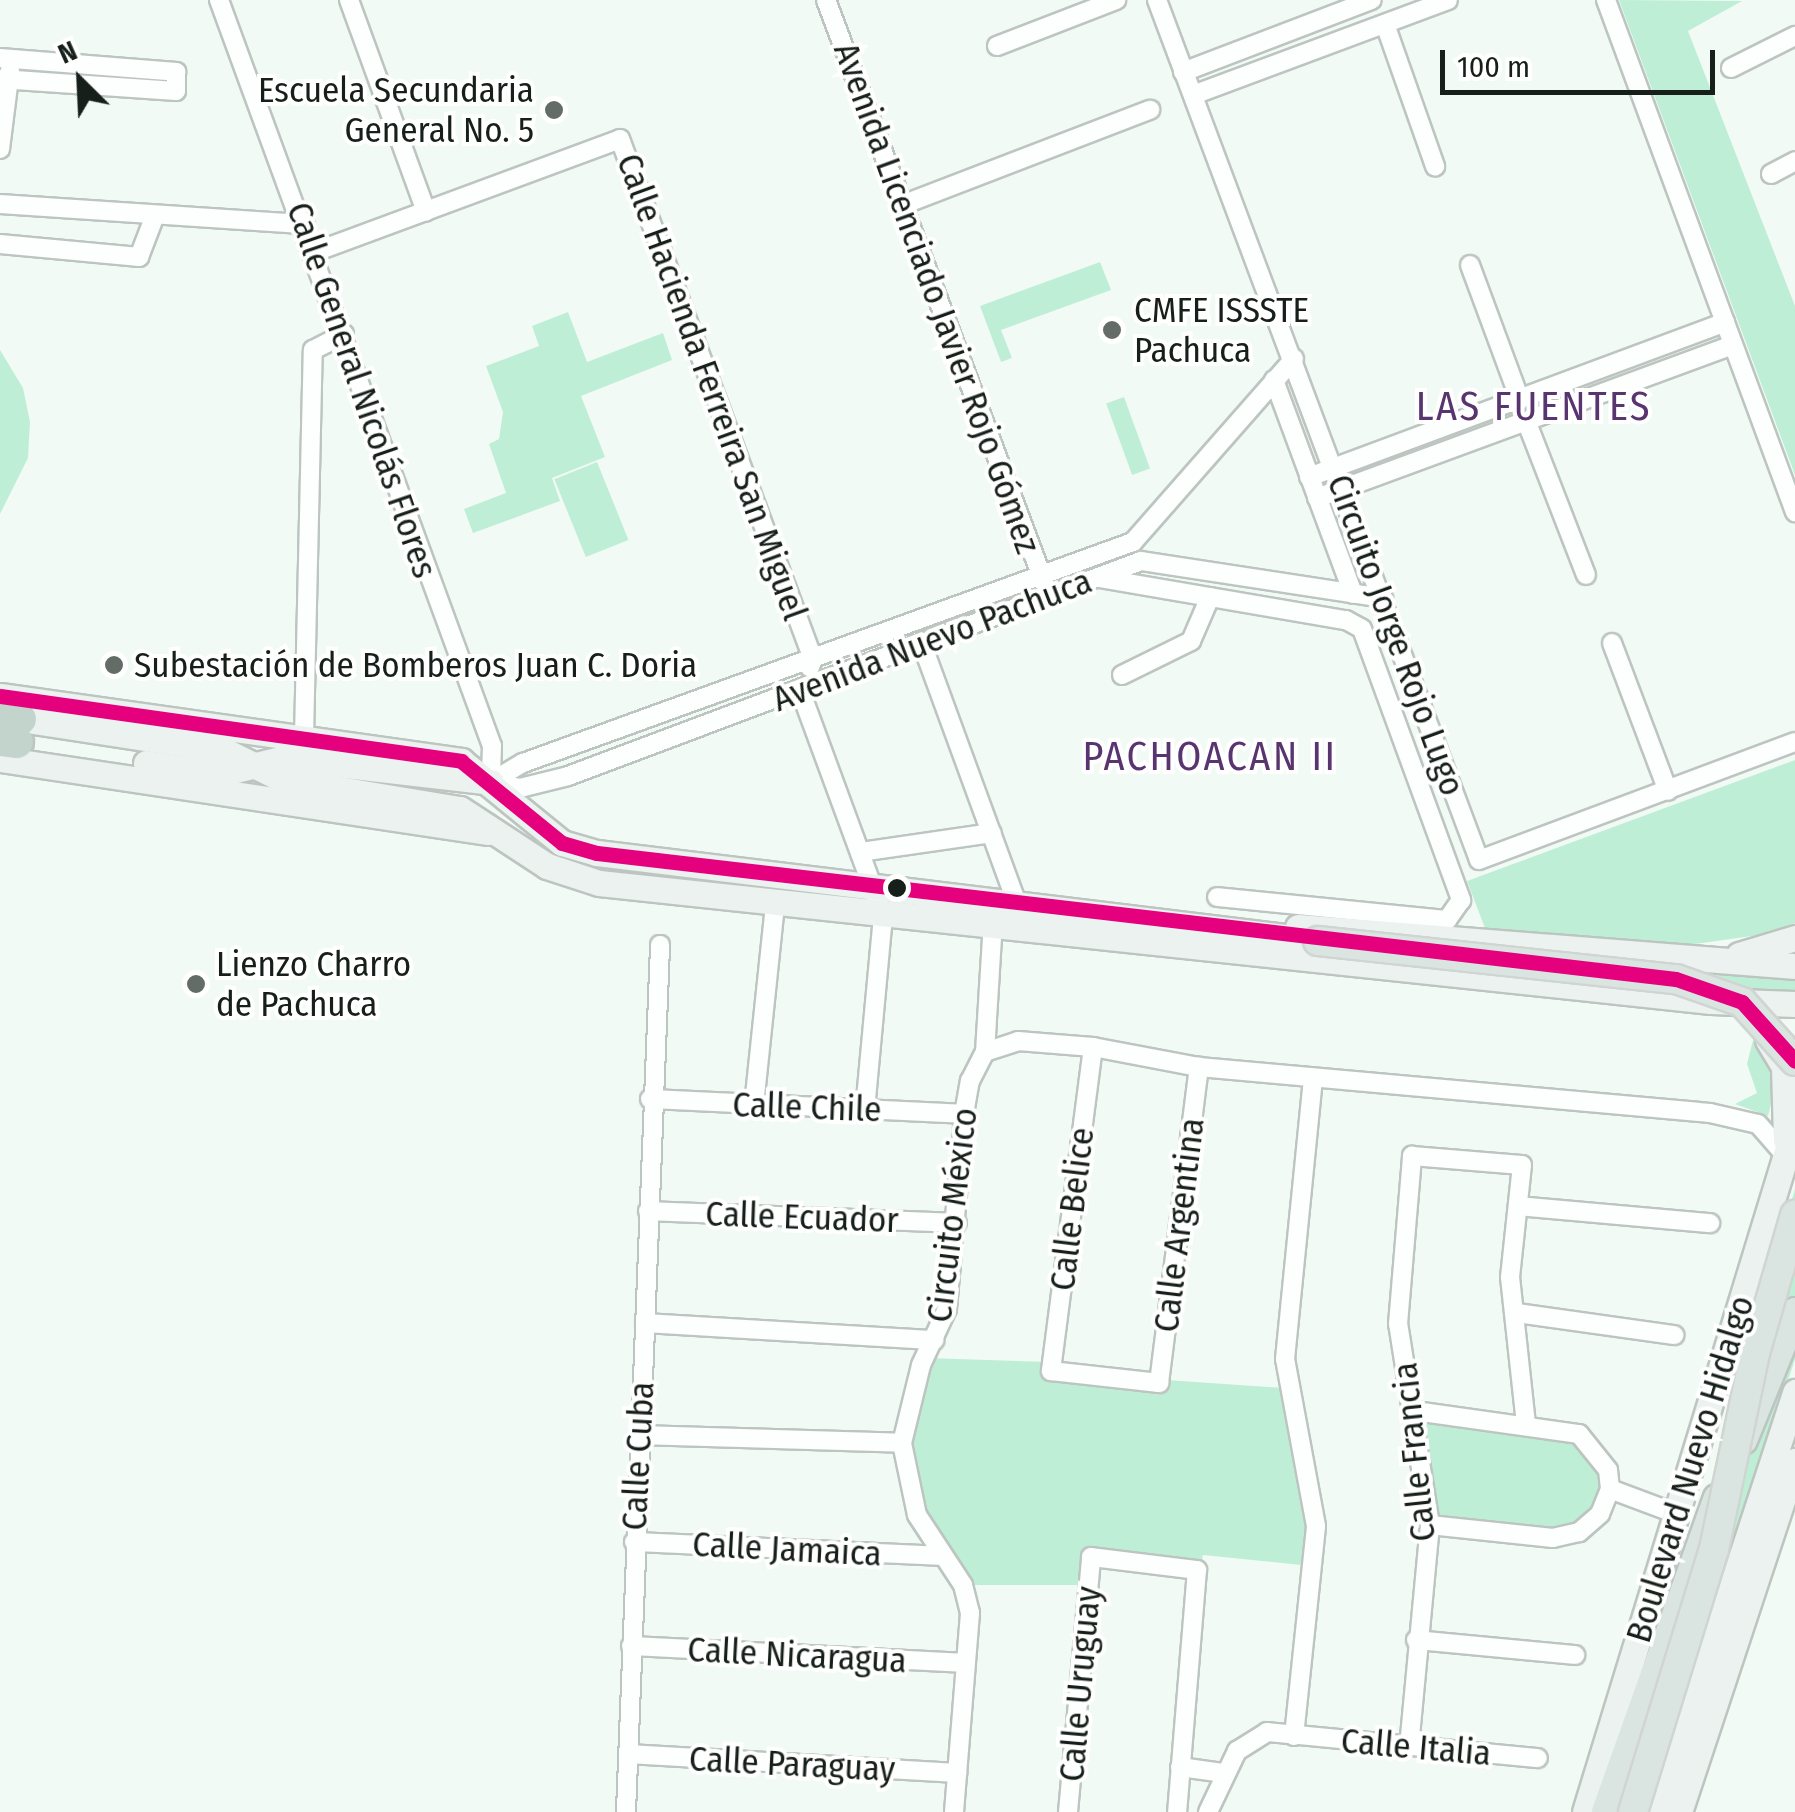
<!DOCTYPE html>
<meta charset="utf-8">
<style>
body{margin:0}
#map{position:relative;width:1795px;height:1812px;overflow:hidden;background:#f2faf6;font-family:"Fira Sans Condensed",sans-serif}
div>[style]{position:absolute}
.green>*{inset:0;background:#beefd6;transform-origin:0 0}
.roads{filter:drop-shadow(2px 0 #bdc5c0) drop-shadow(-2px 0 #bdc5c0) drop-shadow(0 2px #bdc5c0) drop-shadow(0 -2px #bdc5c0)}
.street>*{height:18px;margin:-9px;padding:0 9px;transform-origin:9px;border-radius:9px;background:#fdfefe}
.secondary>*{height:25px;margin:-12.5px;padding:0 12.5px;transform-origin:12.5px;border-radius:12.5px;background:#ebf2ef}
.primary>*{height:28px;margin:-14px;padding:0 14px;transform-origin:14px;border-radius:14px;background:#dae5e1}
.highway>*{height:32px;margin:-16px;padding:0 16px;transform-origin:16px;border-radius:16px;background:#c3d4cd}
.bridges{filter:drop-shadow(2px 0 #d0d5d2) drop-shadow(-2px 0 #d0d5d2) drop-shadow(0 2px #d0d5d2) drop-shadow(0 -2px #d0d5d2)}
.primary-bridge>*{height:28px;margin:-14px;padding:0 14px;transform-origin:14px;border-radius:14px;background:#dae5e1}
.bus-1>*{height:15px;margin:-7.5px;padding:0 7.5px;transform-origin:7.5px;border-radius:7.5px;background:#e5007d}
.dots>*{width:28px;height:28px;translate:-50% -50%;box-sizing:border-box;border:5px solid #fff;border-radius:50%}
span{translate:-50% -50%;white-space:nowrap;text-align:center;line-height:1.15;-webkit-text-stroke:8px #fff;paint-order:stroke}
.poi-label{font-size:35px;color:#161f1a}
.right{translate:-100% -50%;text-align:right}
.left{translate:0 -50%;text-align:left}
.street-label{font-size:35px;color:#161f1a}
.quarter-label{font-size:40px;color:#58356e;letter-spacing:2.5px}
.north{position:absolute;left:30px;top:30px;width:100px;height:100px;-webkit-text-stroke:8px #fff;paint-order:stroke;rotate:336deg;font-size:28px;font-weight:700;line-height:40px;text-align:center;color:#161f1a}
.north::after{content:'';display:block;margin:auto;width:35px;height:45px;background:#161f1a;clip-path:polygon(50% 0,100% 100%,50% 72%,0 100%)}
.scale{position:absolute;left:1440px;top:50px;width:275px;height:45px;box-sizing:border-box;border:5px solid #161f1a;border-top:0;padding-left:12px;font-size:30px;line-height:35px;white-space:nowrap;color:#161f1a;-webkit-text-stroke:8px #fff;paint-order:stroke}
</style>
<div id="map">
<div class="green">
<div style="clip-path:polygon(1619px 0,1742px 1px,1688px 31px,1795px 306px,1795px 475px)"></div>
<div style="clip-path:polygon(1100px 262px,1111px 290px,1001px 330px,1012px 358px,1001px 362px,980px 306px)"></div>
<div style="clip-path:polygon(568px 312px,587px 362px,663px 333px,672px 360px,581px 396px,605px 457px,552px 478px,560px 501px,473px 533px,464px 509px,506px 493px,489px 444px,499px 439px,503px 412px,486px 366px,539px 346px,532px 326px)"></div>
<div style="clip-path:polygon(0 350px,23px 388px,30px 422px,28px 458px,0 514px)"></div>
<div style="left:1124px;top:397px;width:76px;height:19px;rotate:70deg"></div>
<div style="left:597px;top:462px;width:84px;height:46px;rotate:68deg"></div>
<div style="clip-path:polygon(1795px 760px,1795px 923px,1759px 935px,1645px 951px,1488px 936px,1467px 881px)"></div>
<div style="clip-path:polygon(1670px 964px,1795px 977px,1795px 993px,1757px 996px)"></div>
<div style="clip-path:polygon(1754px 1036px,1770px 1055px,1776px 1086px,1768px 1116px,1735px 1104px,1757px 1093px,1747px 1064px)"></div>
<div style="clip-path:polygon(1795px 1189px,1795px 1359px,1725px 1575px,1717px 1582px,1748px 1345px)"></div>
<div style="clip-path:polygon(927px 1358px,1050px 1362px,1050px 1372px,1284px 1388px,1315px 1489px,1311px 1566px,1203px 1555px,1201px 1565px,1089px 1555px,1085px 1585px,965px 1585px,918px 1514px,904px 1442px)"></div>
<div style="clip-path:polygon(1415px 1411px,1579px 1434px,1610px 1489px,1579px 1532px,1430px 1525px)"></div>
</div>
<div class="roads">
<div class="street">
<div style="left:219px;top:0;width:794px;rotate:69.9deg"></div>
<div style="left:492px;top:746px;width:36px;rotate:92deg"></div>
<div style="left:349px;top:0;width:225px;rotate:70deg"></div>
<div style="left:826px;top:0;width:625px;rotate:69.48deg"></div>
<div style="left:1157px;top:0;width:918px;rotate:69.47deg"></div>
<div style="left:1479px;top:860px;width:337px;rotate:-20.5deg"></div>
<div style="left:1606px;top:0;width:546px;rotate:69.74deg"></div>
<div style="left:1385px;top:24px;width:151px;rotate:70.6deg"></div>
<div style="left:997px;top:46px;width:128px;rotate:-21.1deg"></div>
<div style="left:0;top:58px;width:177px;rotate:4.5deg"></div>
<div style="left:176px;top:72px;width:19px;rotate:90deg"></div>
<div style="left:176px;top:91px;width:176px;rotate:-176.1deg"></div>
<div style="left:1731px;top:68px;width:72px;rotate:-26.6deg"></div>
<div style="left:1183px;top:72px;width:202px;rotate:-20.9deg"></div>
<div style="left:1193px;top:95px;width:272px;rotate:-20.4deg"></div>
<div style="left:0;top:149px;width:80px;rotate:-82.8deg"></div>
<div style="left:1771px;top:174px;width:27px;rotate:-28deg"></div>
<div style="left:0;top:204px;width:306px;rotate:3.8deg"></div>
<div style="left:902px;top:205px;width:266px;rotate:-21deg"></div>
<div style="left:0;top:244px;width:140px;rotate:5.3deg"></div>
<div style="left:139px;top:257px;width:42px;rotate:-69deg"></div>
<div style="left:315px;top:252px;width:325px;rotate:-20.3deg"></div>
<div style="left:620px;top:139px;width:555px;rotate:69.64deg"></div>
<div style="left:813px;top:659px;width:9px;rotate:111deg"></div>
<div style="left:1470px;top:265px;width:144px;rotate:69.7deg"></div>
<div style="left:1274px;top:380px;width:228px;rotate:69.7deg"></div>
<div style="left:1527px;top:423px;width:163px;rotate:68.8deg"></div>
<div style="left:1309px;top:477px;width:444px;rotate:-20.4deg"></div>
<div style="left:1317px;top:498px;width:443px;rotate:-20.2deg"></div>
<div style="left:1099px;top:578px;width:251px;rotate:9.7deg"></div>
<div style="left:1346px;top:620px;width:18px;rotate:29deg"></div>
<div style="left:1362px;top:629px;width:289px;rotate:69.9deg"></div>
<div style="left:1461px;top:900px;width:24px;rotate:125deg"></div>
<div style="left:1447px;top:920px;width:231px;rotate:-174.3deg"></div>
<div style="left:1612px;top:643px;width:158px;rotate:69.3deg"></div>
<div style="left:922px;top:644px;width:277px;rotate:69.9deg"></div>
<div style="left:1122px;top:675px;width:77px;rotate:-26.2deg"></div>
<div style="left:1191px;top:641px;width:48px;rotate:-66.6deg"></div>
<div style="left:800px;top:690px;width:241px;rotate:69.8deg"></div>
<div style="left:883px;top:916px;width:194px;rotate:95.3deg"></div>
<div style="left:304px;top:737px;width:387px;rotate:-88.7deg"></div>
<div style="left:313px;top:350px;width:35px;rotate:-27deg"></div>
<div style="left:491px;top:782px;width:37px;rotate:-31deg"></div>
<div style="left:523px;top:763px;width:649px;rotate:-19.92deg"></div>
<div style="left:1133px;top:542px;width:244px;rotate:-48.7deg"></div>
<div style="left:492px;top:783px;width:28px;rotate:10deg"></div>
<div style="left:520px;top:788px;width:49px;rotate:-14deg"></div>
<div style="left:568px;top:776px;width:612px;rotate:-20.57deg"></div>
<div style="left:1141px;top:561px;width:245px;rotate:8.7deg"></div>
<div style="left:860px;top:852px;width:133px;rotate:-8.2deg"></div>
<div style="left:1093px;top:1047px;width:327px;rotate:97.4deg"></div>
<div style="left:1051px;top:1371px;width:109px;rotate:6.3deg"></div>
<div style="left:1159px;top:1383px;width:319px;rotate:-82.8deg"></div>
<div style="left:985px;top:1052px;width:115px;rotate:-86.5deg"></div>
<div style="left:650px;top:1099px;width:314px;rotate:2.7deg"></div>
<div style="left:754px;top:1105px;width:200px;rotate:-84deg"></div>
<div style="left:1518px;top:1206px;width:193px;rotate:5.1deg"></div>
<div style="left:648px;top:1211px;width:309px;rotate:2.2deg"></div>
<div style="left:1517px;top:1313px;width:159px;rotate:8deg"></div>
<div style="left:645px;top:1323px;width:290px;rotate:3.4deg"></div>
<div style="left:1415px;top:1411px;width:166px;rotate:8deg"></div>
<div style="left:1579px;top:1434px;width:46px;rotate:51.1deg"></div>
<div style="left:1608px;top:1470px;width:19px;rotate:84deg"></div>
<div style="left:1610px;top:1489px;width:27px;rotate:112deg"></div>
<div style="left:1600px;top:1514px;width:28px;rotate:139deg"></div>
<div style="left:1579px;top:1532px;width:27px;rotate:167deg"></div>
<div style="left:1553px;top:1538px;width:124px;rotate:-174deg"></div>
<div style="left:639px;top:1435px;width:263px;rotate:1.7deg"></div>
<div style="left:1610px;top:1489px;width:72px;rotate:20.5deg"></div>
<div style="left:634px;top:1542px;width:307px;rotate:2.6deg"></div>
<div style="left:1416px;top:1640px;width:160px;rotate:5.4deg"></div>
<div style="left:631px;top:1646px;width:332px;rotate:2.9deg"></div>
<div style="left:1294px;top:1736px;width:211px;rotate:-84deg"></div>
<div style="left:1316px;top:1526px;width:170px;rotate:-100.5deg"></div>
<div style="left:1285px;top:1359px;width:283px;rotate:-84.3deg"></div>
<div style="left:1409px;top:1747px;width:223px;rotate:-84.6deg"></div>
<div style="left:1430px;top:1525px;width:204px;rotate:-99deg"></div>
<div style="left:1398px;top:1324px;width:169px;rotate:-85.2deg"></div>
<div style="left:1412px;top:1156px;width:110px;rotate:4.7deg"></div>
<div style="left:1522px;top:1165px;width:113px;rotate:96.1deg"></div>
<div style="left:1510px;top:1277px;width:149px;rotate:83.8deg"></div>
<div style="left:628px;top:1754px;width:330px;rotate:3.3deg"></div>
<div style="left:1180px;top:1767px;width:43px;rotate:7.9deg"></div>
<div style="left:626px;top:1812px;width:868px;rotate:-87.75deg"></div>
<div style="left:954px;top:1812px;width:200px;rotate:-85.4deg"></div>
<div style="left:970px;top:1613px;width:29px;rotate:-104deg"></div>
<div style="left:963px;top:1585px;width:84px;rotate:-123.3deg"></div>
<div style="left:917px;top:1515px;width:74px;rotate:-101.8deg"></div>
<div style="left:902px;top:1443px;width:80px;rotate:-76.3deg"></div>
<div style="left:921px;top:1365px;width:62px;rotate:-65.1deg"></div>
<div style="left:947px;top:1309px;width:196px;rotate:-85deg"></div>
<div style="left:964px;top:1114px;width:34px;rotate:-80deg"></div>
<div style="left:970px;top:1081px;width:33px;rotate:-63deg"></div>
<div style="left:985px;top:1052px;width:35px;rotate:-18deg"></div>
<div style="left:1018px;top:1041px;width:75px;rotate:4.6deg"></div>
<div style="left:1093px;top:1047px;width:108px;rotate:10.7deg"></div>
<div style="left:1199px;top:1067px;width:513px;rotate:5.14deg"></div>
<div style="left:1710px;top:1113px;width:49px;rotate:12.9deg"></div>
<div style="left:1758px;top:1124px;width:41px;rotate:48.9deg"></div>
<div style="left:1068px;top:1812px;width:256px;rotate:-84.8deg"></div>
<div style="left:1091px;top:1557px;width:107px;rotate:7deg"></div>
<div style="left:1197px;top:1570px;width:243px;rotate:94.7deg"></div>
<div style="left:1208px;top:1812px;width:68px;rotate:-64.6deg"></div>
<div style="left:1237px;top:1751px;width:36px;rotate:-32deg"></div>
<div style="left:1267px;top:1732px;width:272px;rotate:5.5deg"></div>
</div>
<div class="secondary">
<div style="left:0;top:696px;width:466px;rotate:8deg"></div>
<div style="left:461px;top:761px;width:130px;rotate:39.1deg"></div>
<div style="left:562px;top:843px;width:36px;rotate:16deg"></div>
<div style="left:597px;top:853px;width:726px;rotate:6.96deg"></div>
<div style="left:20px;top:719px;width:205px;rotate:8.7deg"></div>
<div style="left:223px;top:750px;width:68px;rotate:26.2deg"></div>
<div style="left:284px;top:780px;width:178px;rotate:9.4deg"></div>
<div style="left:460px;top:809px;width:104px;rotate:33.2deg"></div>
<div style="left:547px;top:866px;width:55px;rotate:18.1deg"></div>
<div style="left:599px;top:883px;width:1118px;rotate:6.06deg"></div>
<div style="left:1711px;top:1001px;width:84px;rotate:2deg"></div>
<div style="left:0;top:759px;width:494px;rotate:8.5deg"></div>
<div style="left:146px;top:763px;width:74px;rotate:8.6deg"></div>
<div style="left:219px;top:774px;width:67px;rotate:-13.8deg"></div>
<div style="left:284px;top:758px;width:208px;rotate:6.6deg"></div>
<div style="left:1298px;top:927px;width:499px;rotate:4.5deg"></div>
<div style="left:1739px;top:955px;width:59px;rotate:-16.9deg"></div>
<div style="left:1768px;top:1040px;width:31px;rotate:59deg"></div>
<div style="left:1784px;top:1067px;width:73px;rotate:88.4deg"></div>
<div style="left:1585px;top:1812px;width:718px;rotate:-73deg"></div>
<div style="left:1658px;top:1812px;width:442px;rotate:-71.9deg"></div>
<div style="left:1679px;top:1812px;width:370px;rotate:-71.7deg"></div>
</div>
<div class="primary">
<div style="left:1743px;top:1440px;width:138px;rotate:-67.9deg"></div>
<div style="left:1606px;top:1812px;width:333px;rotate:-70.4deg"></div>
</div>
<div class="highway">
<div style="left:0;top:717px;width:20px;rotate:6deg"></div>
<div style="left:0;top:740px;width:17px;rotate:7deg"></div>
</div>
</div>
<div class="bridges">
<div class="primary-bridge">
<div style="left:1318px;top:941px;width:360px;rotate:6.1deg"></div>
<div style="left:1676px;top:979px;width:70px;rotate:19.2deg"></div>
<div style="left:1742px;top:1002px;width:79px;rotate:48.1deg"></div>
<div style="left:1633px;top:1812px;width:275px;rotate:-72.9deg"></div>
<div style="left:1714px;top:1549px;width:200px;rotate:-78.2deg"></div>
<div style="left:1755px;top:1353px;width:144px;rotate:-73.8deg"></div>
</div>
</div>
<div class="bus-1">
<div style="left:0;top:696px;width:466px;rotate:8deg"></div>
<div style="left:461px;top:761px;width:130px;rotate:39.1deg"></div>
<div style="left:562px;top:843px;width:36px;rotate:16deg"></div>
<div style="left:597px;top:853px;width:1086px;rotate:6.66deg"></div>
<div style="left:1676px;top:979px;width:70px;rotate:19.2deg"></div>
<div style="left:1742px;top:1002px;width:79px;rotate:48.1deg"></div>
</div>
<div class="dots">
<div style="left:554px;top:110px;background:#636c67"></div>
<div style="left:1112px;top:330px;background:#636c67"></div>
<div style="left:114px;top:665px;background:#636c67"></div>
<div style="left:897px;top:888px;background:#161f1a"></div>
<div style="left:196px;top:984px;background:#636c67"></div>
</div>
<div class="poi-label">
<span class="right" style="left:534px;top:110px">Escuela Secundaria<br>General No. 5</span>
<span class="left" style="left:1134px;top:330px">CMFE ISSSTE<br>Pachuca</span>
<span class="left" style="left:134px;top:665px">Subestación de Bomberos Juan C. Doria</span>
<span class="left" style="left:216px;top:984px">Lienzo Charro<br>de Pachuca</span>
</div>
<div class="street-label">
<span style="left:937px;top:298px;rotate:70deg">Avenida Licenciado Javier Rojo Gómez</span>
<span style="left:712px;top:387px;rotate:70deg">Calle Hacienda Ferreira San Miguel</span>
<span style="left:362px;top:390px;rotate:71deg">Calle General Nicolás Flores</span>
<span style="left:1396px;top:635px;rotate:70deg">Circuito Jorge Rojo Lugo</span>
<span style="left:932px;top:640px;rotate:-21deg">Avenida Nuevo Pachuca</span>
<span style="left:807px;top:1107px;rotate:2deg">Calle Chile</span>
<span style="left:1072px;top:1209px;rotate:-83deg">Calle Belice</span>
<span style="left:952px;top:1215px;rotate:-83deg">Circuito México</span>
<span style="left:802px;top:1217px;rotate:2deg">Calle Ecuador</span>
<span style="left:1179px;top:1225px;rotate:-83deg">Calle Argentina</span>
<span style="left:1414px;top:1452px;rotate:-96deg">Calle Francia</span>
<span style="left:638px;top:1456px;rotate:-87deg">Calle Cuba</span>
<span style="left:1690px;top:1469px;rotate:-73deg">Boulevard Nuevo Hidalgo</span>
<span style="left:787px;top:1549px;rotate:3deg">Calle Jamaica</span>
<span style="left:797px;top:1655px;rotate:3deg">Calle Nicaragua</span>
<span style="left:1080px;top:1684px;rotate:-85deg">Calle Uruguay</span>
<span style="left:1416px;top:1747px;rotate:5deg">Calle Italia</span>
<span style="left:792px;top:1764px;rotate:3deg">Calle Paraguay</span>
</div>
<div class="quarter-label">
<span style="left:1534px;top:407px">LAS FUENTES</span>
<span style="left:1210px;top:757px">PACHOACAN II</span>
</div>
<div class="north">N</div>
<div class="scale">100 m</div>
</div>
